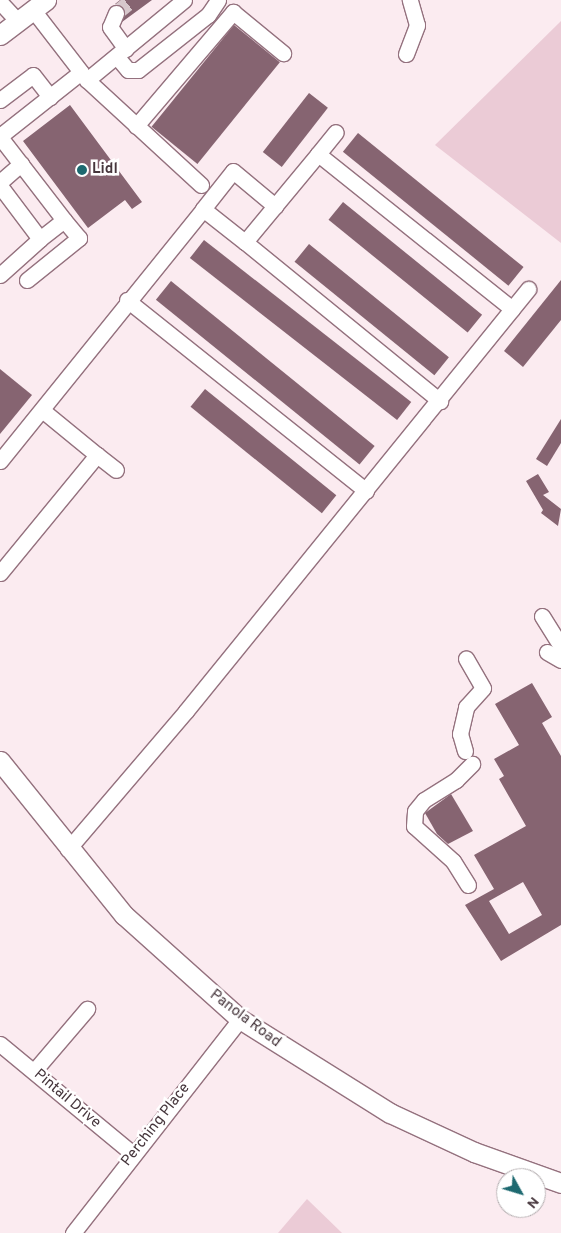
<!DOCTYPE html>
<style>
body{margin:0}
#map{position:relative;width:561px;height:1233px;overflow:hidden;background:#fbebf0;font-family:Overpass,sans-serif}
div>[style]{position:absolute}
.green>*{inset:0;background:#ebcbd6}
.building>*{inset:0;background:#866471;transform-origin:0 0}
.minor-tunnel>*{height:15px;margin-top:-7.5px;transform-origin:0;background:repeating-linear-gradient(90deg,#d7c7cc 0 15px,transparent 0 23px)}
.roads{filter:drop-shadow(1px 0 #94717e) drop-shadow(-1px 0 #94717e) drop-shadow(0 1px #94717e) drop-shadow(0 -1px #94717e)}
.minor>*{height:15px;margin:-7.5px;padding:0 7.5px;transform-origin:7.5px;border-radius:7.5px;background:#fff}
.major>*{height:19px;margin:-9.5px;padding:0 9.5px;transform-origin:9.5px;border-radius:9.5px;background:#fff}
.dots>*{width:14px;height:14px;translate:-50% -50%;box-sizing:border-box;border:2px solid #fff;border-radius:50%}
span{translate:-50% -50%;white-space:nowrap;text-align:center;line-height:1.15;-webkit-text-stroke:5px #fff;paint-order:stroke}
.poi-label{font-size:15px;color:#46363c;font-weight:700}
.left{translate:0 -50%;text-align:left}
.street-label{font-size:15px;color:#46363c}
.north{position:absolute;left:496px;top:1168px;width:50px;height:50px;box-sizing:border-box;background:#fff;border:1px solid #b5afb1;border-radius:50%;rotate:129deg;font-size:14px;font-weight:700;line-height:20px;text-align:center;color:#46363c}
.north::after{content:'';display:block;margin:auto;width:18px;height:22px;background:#1d6970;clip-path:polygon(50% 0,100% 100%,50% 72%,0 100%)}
</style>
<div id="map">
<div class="green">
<div style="clip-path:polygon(561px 21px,561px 243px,435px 145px)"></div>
<div style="clip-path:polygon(307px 1199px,342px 1233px,278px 1233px)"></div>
</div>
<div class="building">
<div style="clip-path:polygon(120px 0,152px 0,122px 22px,124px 8px,115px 4px)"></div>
<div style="left:234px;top:25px;width:59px;height:131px;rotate:39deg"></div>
<div style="left:309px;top:93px;width:24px;height:75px;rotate:38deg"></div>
<div style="clip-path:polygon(70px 105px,142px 202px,132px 209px,125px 200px,88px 228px,23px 141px)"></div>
<div style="left:358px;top:133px;width:213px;height:24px;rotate:39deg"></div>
<div style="left:343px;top:202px;width:179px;height:23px;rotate:39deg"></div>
<div style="left:204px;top:240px;width:263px;height:23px;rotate:38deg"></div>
<div style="left:309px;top:244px;width:180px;height:23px;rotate:39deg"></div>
<div style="clip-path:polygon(561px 280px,561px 320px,523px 367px,504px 351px)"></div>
<div style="left:171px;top:281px;width:262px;height:24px;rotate:39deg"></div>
<div style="clip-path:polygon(0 369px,32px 395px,0 434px)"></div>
<div style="left:205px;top:389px;width:169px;height:23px;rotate:39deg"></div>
<div style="clip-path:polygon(561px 419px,561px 443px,547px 466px,536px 459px)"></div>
<div style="clip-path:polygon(538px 474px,549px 492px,543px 495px,561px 509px,558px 526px,541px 513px,543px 510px,526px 481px)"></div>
<div style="clip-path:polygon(evenodd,532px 683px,552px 717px,542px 723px,561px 756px,561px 925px,501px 961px,465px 905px,494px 889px,474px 855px,526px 826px,499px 779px,504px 776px,494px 759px,519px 745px,495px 704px,532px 683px,523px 882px,542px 915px,509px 934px,489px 901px,523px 882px)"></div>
<div style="clip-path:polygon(451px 794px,473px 831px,448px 844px,437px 834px,425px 813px)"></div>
</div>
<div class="minor-tunnel">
<div style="left:116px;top:13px;width:21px;rotate:-39deg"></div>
</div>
<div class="roads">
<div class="minor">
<div style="left:184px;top:0;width:126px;rotate:140.5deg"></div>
<div style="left:87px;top:80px;width:155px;rotate:42.6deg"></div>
<div style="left:0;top:2px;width:26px;rotate:47deg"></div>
<div style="left:116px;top:13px;width:15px;rotate:113deg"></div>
<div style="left:110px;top:27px;width:27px;rotate:54deg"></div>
<div style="left:406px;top:54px;width:31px;rotate:-69deg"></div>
<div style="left:417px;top:25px;width:26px;rotate:-106deg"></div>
<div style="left:117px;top:57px;width:17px;rotate:50deg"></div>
<div style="left:128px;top:70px;width:10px"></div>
<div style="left:138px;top:70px;width:89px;rotate:-38.2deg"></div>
<div style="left:208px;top:15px;width:18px;rotate:-56deg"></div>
<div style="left:0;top:100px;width:41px;rotate:-37.1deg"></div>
<div style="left:33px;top:75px;width:28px;rotate:52deg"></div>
<div style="left:136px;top:126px;width:150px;rotate:-49.6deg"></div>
<div style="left:233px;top:12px;width:65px;rotate:39.4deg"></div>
<div style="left:0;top:136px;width:103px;rotate:-38.3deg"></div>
<div style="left:81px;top:72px;width:78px;rotate:-127.7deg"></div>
<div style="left:0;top:137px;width:105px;rotate:52.4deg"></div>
<div style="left:64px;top:220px;width:31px;rotate:142deg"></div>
<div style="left:40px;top:239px;width:66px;rotate:-127deg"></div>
<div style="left:318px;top:154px;width:28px;rotate:-51deg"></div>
<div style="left:0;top:182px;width:28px;rotate:-41deg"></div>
<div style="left:203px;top:209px;width:48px;rotate:-51.7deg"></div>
<div style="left:233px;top:171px;width:55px;rotate:39.8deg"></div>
<div style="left:245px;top:242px;width:252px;rotate:39.2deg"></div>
<div style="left:0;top:275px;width:54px;rotate:-42deg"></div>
<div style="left:27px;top:280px;width:67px;rotate:-38.9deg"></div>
<div style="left:79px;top:238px;width:23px;rotate:-130deg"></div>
<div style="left:127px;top:300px;width:306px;rotate:38.6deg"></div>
<div style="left:512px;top:309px;width:26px;rotate:-51deg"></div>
<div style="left:97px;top:455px;width:24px;rotate:38deg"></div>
<div style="left:0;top:461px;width:324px;rotate:-51.1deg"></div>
<div style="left:203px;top:209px;width:53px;rotate:38.2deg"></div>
<div style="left:245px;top:242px;width:114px;rotate:-50.3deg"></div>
<div style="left:318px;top:154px;width:248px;rotate:38.6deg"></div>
<div style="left:512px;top:309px;width:518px;rotate:129.04deg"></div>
<div style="left:186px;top:711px;width:182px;rotate:130.5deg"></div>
<div style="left:0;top:573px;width:153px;rotate:-50.6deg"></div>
<div style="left:97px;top:455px;width:71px;rotate:-140.7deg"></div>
<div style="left:542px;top:616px;width:36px;rotate:58deg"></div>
<div style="left:547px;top:652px;width:16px;rotate:30deg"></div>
<div style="left:465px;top:751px;width:18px;rotate:-106deg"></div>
<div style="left:460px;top:734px;width:28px;rotate:-77deg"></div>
<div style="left:466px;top:707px;width:25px;rotate:-48deg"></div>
<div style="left:483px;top:688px;width:34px;rotate:-120deg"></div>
<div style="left:468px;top:885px;width:28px;rotate:-122deg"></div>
<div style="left:453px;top:861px;width:52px;rotate:-138.1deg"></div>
<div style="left:414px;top:826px;width:15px;rotate:-86deg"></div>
<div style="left:415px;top:811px;width:14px;rotate:-51deg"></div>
<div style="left:424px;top:800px;width:38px;rotate:-32deg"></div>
<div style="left:456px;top:780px;width:23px;rotate:-45deg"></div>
<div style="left:0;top:1044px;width:173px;rotate:39.6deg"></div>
<div style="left:34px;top:1071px;width:82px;rotate:-49.5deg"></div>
<div style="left:73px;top:1233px;width:271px;rotate:-52deg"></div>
</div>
<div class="major">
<div style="left:0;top:35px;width:58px;rotate:-37.3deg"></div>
<div style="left:0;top:761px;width:198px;rotate:51.2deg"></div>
<div style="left:124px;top:915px;width:156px;rotate:41.9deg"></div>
<div style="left:240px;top:1019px;width:177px;rotate:32.1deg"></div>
<div style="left:390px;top:1113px;width:93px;rotate:24.9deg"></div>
<div style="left:474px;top:1152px;width:92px;rotate:19.6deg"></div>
</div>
</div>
<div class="dots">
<div style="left:82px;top:170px;background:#1d6970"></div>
</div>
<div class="poi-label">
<span class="left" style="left:92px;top:170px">Lidl</span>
</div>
<div class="street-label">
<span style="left:245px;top:1019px;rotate:37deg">Panola Road</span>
<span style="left:67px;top:1099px;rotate:40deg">Pintail Drive</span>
<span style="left:156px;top:1125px;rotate:-52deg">Perching Place</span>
</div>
<div class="north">N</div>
</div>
